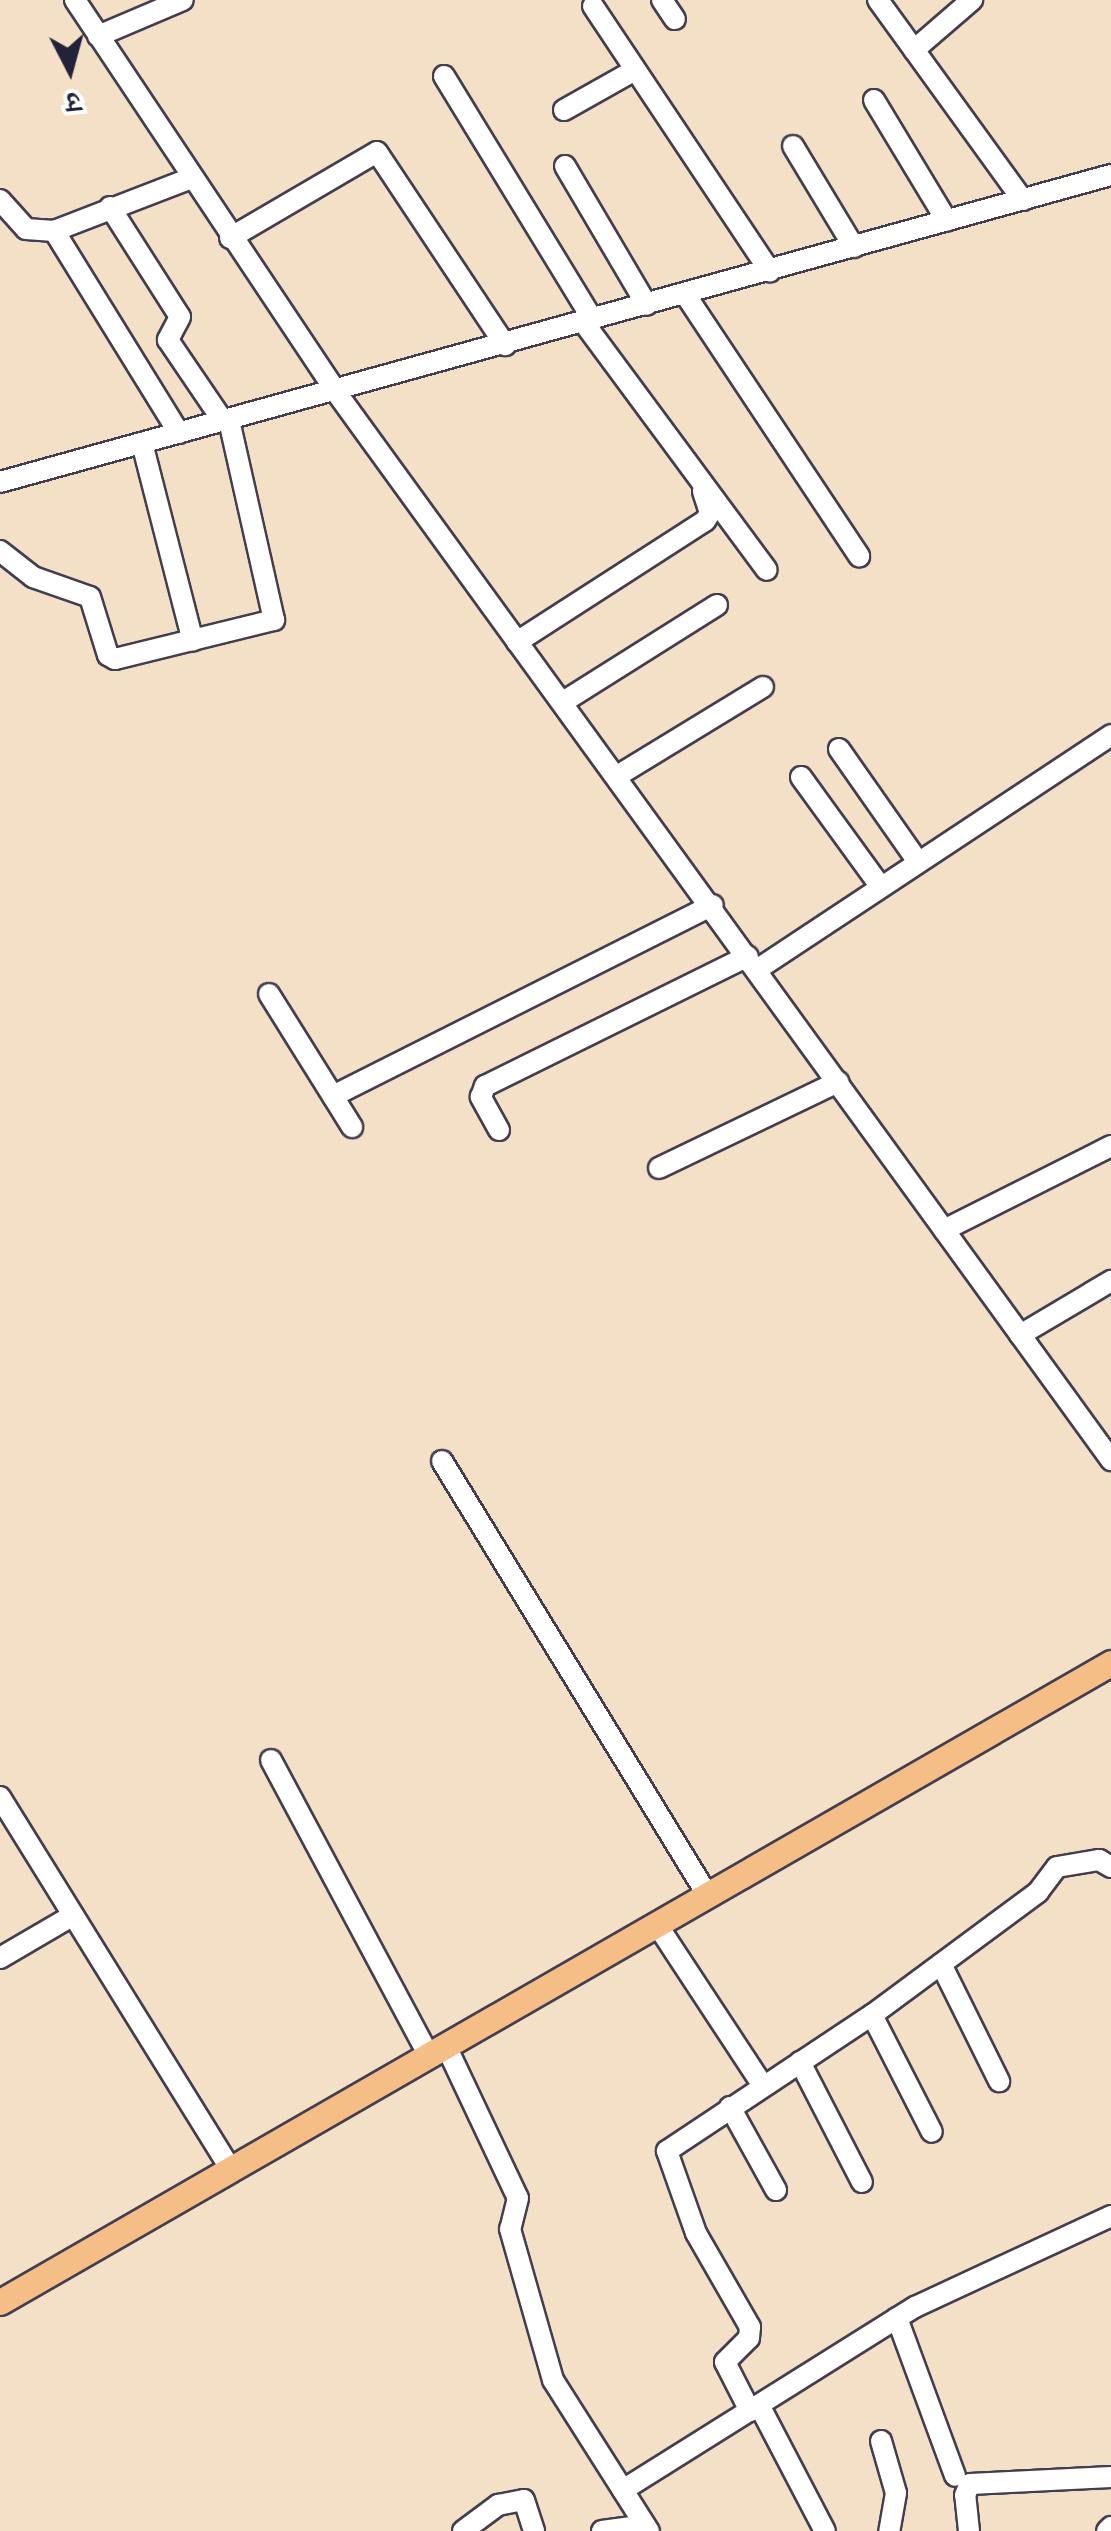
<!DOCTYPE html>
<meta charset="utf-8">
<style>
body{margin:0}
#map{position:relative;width:1111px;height:2531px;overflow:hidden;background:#f4e0c6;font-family:"Old Standard TT","Noto Serif Devanagari",serif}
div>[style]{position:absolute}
.roads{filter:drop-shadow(2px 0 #423e50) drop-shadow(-2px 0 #423e50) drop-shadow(0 2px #423e50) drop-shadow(0 -2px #423e50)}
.minor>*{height:20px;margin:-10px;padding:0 10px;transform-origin:10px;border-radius:10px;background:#fff}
.major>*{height:25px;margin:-12.5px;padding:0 12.5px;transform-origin:12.5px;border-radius:12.5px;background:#f6be87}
span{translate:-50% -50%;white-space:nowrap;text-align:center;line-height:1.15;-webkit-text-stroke:9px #fff;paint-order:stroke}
.north{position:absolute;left:20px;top:20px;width:100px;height:100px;-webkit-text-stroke:8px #fff;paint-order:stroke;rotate:174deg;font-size:28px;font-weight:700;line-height:40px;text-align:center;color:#22223b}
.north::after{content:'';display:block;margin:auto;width:35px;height:45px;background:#22223b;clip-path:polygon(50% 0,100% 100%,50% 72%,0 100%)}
</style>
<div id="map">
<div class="roads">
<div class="minor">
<div style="left:75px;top:0;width:471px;rotate:56.3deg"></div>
<div style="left:336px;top:392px;width:1320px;rotate:54.03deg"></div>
<div style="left:662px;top:0;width:23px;rotate:56deg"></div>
<div style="left:878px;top:0;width:247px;rotate:54.1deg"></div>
<div style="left:593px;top:6px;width:319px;rotate:56.3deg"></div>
<div style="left:98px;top:36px;width:92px;rotate:-23deg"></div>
<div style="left:914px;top:50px;width:77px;rotate:-40.8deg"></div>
<div style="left:444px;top:76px;width:286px;rotate:58.6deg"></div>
<div style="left:874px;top:100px;width:141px;rotate:58.9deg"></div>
<div style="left:564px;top:110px;width:81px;rotate:-29.4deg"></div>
<div style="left:793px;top:146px;width:118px;rotate:58.9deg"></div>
<div style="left:565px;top:166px;width:161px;rotate:59.5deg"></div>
<div style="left:0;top:200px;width:39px;rotate:48deg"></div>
<div style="left:26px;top:229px;width:28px;rotate:4deg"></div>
<div style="left:110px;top:207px;width:130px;rotate:57.5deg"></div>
<div style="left:180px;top:317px;width:26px;rotate:118deg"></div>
<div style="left:168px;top:340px;width:98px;rotate:55.8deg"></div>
<div style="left:230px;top:238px;width:170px;rotate:-30.3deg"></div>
<div style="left:377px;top:152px;width:232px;rotate:56.4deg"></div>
<div style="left:685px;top:294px;width:315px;rotate:56.4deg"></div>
<div style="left:584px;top:323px;width:307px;rotate:53.5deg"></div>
<div style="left:179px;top:433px;width:238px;rotate:-121.7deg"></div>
<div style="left:54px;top:231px;width:147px;rotate:-21.1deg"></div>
<div style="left:142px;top:443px;width:204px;rotate:75.6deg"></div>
<div style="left:0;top:482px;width:1153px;rotate:-15.45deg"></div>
<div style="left:0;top:551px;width:42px;rotate:38.2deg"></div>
<div style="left:33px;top:577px;width:60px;rotate:19.3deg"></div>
<div style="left:90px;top:597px;width:61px;rotate:72.8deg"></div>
<div style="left:108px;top:655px;width:8px;rotate:30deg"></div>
<div style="left:115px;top:659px;width:164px;rotate:-13.8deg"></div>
<div style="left:274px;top:620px;width:205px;rotate:-102.7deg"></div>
<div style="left:517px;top:642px;width:224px;rotate:-32.8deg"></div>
<div style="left:705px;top:521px;width:9px;rotate:-58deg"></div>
<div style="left:710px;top:513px;width:23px;rotate:-108deg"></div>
<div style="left:563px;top:702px;width:182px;rotate:-32.2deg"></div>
<div style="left:839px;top:749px;width:138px;rotate:55deg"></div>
<div style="left:617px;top:776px;width:171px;rotate:-31.4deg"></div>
<div style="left:801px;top:777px;width:136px;rotate:54deg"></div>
<div style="left:758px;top:969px;width:424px;rotate:-33.5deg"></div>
<div style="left:269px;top:994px;width:157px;rotate:58deg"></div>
<div style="left:333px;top:1096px;width:425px;rotate:-26.7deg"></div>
<div style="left:499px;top:1130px;width:38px;rotate:-119deg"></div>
<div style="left:481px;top:1097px;width:12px;rotate:-70deg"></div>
<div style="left:485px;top:1086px;width:293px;rotate:-26.3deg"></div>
<div style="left:659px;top:1168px;width:199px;rotate:-25.7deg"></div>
<div style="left:944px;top:1230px;width:187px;rotate:-26.7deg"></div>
<div style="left:1020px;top:1335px;width:106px;rotate:-30.7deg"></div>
<div style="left:442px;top:1461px;width:510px;rotate:58.55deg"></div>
<div style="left:271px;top:1760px;width:336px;rotate:61.9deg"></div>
<div style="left:0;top:1797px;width:437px;rotate:58.2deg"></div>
<div style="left:658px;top:1926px;width:191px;rotate:56.7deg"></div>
<div style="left:0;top:1958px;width:83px;rotate:-30.3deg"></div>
<div style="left:941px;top:1964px;width:131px;rotate:63.6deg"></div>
<div style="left:872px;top:2015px;width:131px;rotate:62.9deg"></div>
<div style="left:446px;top:2046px;width:168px;rotate:64.7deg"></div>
<div style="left:518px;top:2198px;width:32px;rotate:104deg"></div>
<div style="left:510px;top:2229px;width:157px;rotate:74.1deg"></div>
<div style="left:553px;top:2380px;width:179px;rotate:57.6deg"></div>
<div style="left:800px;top:2062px;width:135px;rotate:62.7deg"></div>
<div style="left:730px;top:2107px;width:95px;rotate:61deg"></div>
<div style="left:897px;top:2318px;width:168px;rotate:69.8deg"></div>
<div style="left:759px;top:2405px;width:142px;rotate:62.4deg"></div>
<div style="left:750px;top:2411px;width:55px;rotate:-117deg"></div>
<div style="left:725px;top:2362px;width:34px;rotate:-45deg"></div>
<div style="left:749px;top:2338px;width:11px;rotate:-85deg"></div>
<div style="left:750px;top:2327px;width:108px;rotate:-119.9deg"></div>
<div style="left:696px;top:2233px;width:87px;rotate:-109.5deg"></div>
<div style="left:667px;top:2151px;width:246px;rotate:-33.6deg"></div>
<div style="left:872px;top:2015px;width:207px;rotate:-36.5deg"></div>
<div style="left:1038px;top:1892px;width:31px;rotate:-53deg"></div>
<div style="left:1057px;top:1867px;width:43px;rotate:-9.5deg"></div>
<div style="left:1099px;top:1860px;width:14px;rotate:30deg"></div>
<div style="left:881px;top:2441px;width:54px;rotate:73.9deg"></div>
<div style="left:896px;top:2493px;width:39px;rotate:100deg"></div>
<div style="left:623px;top:2490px;width:345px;rotate:-32.1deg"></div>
<div style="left:915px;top:2307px;width:216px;rotate:-24.9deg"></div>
<div style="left:463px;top:2531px;width:44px;rotate:-36.6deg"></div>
<div style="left:498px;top:2505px;width:26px;rotate:-11deg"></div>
<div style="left:524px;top:2500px;width:33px;rotate:72deg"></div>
<div style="left:602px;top:2531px;width:43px;rotate:-7.9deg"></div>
<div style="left:969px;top:2531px;width:36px;rotate:-96deg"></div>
<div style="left:965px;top:2495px;width:12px;rotate:-66deg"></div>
<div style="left:970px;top:2484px;width:141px;rotate:-2.8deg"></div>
<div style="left:1107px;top:2531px;width:6px;rotate:-45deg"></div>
</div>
<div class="major">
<div style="left:0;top:2302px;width:1282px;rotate:-29.91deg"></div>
</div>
</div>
<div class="north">उ</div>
</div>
